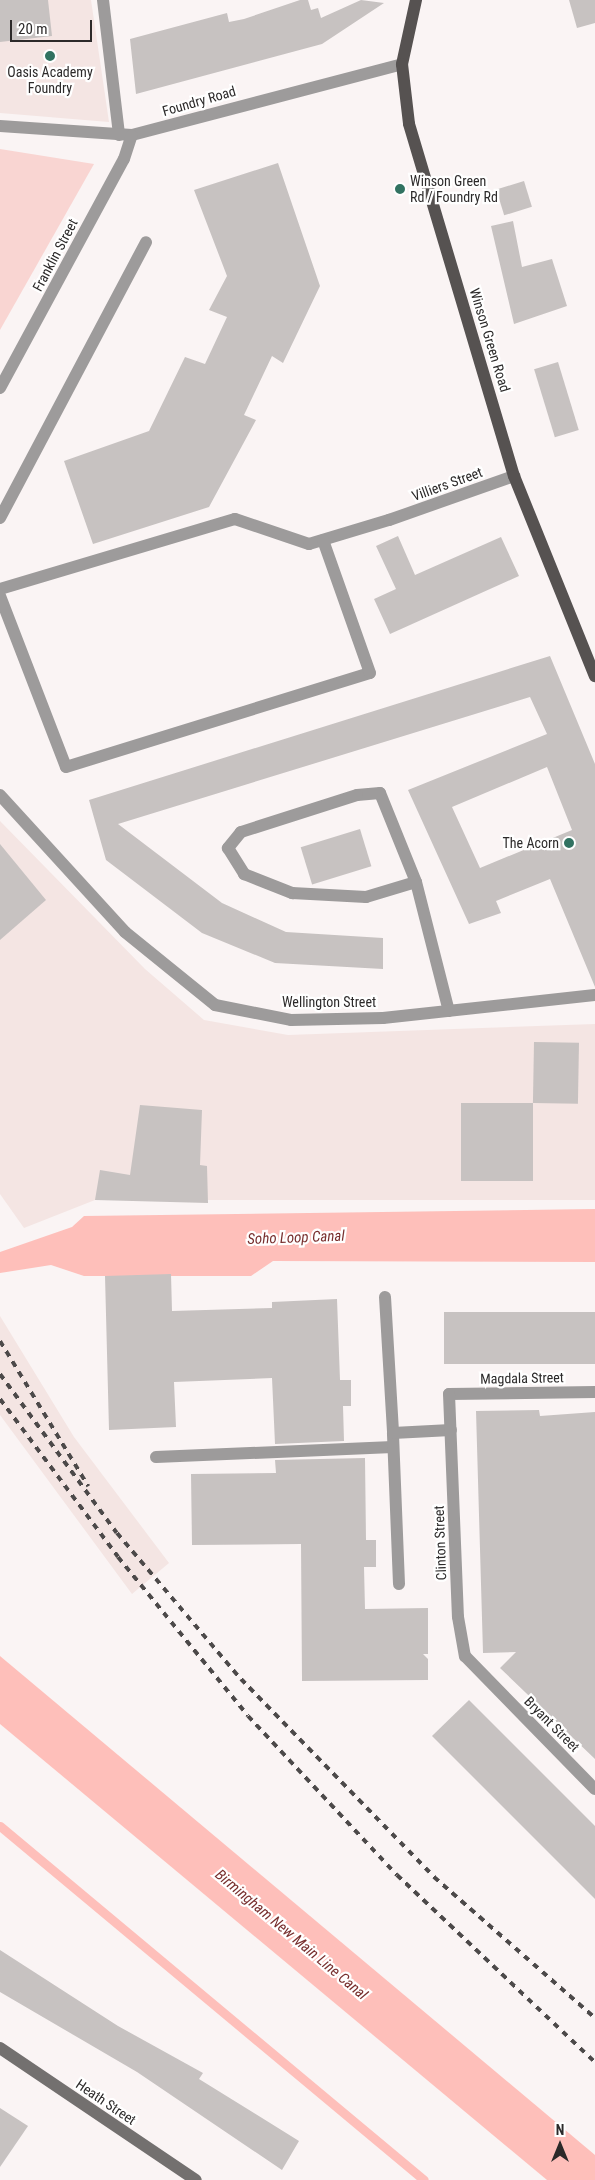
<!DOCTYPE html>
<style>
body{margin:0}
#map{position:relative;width:595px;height:2180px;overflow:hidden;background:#faf4f4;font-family:"Roboto Condensed",sans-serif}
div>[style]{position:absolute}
.built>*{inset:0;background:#f4e5e3}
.green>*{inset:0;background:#f9d5d2}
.water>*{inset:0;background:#febfba}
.stream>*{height:9px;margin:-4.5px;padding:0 4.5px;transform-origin:4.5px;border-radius:4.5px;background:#febfba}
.building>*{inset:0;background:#c7c2c1;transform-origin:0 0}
.lane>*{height:12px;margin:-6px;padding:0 6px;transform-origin:6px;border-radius:6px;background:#9d9b9b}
.street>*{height:12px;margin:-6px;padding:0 6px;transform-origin:6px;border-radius:6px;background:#9d9b9b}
.secondary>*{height:12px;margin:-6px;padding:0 6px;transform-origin:6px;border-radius:6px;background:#73706f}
.primary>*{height:12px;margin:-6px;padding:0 6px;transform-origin:6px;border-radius:6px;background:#565251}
.rail>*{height:4px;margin-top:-2px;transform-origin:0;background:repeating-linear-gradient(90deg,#4c4949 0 6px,transparent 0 12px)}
.dots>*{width:14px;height:14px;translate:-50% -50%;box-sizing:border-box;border:2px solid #fff;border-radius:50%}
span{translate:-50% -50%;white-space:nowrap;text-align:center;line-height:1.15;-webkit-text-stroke:4.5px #fff;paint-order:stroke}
.poi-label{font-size:14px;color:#2c2a2a}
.left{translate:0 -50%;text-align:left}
.right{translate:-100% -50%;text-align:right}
.street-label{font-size:14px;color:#2c2a2a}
.water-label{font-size:15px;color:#782f2e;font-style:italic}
.north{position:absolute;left:535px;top:2120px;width:50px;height:50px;-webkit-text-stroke:4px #fff;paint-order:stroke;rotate:0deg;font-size:14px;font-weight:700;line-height:20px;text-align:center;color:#2c2a2a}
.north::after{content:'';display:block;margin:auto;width:18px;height:22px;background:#2c2a2a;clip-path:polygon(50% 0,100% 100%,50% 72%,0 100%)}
.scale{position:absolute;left:10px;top:20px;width:82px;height:22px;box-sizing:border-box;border:2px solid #2c2a2a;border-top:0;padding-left:6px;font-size:15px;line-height:18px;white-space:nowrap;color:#2c2a2a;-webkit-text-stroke:4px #fff;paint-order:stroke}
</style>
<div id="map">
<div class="built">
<div style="clip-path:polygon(0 0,91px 0,109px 122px,0 113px)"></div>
<div style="clip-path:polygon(0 821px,145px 969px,204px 1020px,288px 1035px,595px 1024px,595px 1200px,95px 1200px,24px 1228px,0 1194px)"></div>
<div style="clip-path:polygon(0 1316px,74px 1437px,169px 1563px,132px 1594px,0 1415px)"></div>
</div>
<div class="green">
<div style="clip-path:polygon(0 149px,94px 164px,0 330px)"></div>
</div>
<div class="water">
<div style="clip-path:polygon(595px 1209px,595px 1262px,273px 1261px,251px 1276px,84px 1276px,51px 1265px,0 1273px,0 1252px,72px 1227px,84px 1216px)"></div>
<div style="clip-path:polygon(0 1656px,595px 2155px,595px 2180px,547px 2180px,0 1724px)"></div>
</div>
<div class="stream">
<div style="left:0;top:1826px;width:552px;rotate:39.86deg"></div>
</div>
<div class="building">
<div style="clip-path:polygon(0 0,48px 0,52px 36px,0 42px)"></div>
<div style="clip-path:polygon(300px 0,308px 0,311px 10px,318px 8px,321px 18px,361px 0,384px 3px,322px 44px,136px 94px,130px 39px,227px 13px,229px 22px,244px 19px)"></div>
<div style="clip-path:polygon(569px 0,595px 0,595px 23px,577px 28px)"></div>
<div style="clip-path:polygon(278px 163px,320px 286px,283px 363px,272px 356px,244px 415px,256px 420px,209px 507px,93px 544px,64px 461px,149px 431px,185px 357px,205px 364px,227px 317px,209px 310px,227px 276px,194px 190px)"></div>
<div style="left:524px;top:181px;width:27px;height:29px;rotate:73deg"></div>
<div style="clip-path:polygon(513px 221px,522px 267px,552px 259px,567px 306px,514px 324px,491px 226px)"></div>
<div style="left:558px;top:362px;width:71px;height:25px;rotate:73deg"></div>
<div style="clip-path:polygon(398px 536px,415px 575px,501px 537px,519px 576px,390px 634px,374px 599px,396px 589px,376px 546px)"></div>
<div style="clip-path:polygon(evenodd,550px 656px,595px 764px,595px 987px,550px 879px,496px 901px,501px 913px,469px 924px,408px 790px,547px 734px,530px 697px,118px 824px,222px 903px,286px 932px,383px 938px,383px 969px,275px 963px,202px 933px,106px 860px,89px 800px,550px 656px,547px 767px,572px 830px,480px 868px,452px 807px,547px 767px)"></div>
<div style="left:360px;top:829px;width:39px;height:62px;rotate:73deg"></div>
<div style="clip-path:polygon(0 844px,46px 900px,0 940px)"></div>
<div style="left:534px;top:1042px;width:45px;height:61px;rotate:1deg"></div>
<div style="left:461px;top:1103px;width:72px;height:78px"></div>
<div style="clip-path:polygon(140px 1105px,202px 1110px,200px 1165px,207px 1166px,208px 1203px,95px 1200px,100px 1170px,130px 1175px)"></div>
<div style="clip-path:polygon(171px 1274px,172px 1311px,272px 1308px,272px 1302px,337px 1299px,340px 1380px,351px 1380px,351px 1406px,343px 1406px,344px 1441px,275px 1444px,272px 1378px,174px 1382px,176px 1427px,109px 1430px,105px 1276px)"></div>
<div style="left:444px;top:1312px;width:151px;height:52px"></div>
<div style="clip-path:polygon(539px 1410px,540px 1416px,595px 1412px,595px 1759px,500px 1668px,516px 1652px,483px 1653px,476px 1411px)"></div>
<div style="clip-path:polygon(365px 1458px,366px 1540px,376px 1540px,376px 1567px,364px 1567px,365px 1609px,428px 1608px,428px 1654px,423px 1654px,428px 1659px,428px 1680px,302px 1681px,301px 1544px,192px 1545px,191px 1474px,276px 1473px,275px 1460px)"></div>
<div style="clip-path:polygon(469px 1700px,595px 1826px,595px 1899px,432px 1736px)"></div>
<div style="clip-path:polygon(0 1950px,118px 2026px,203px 2073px,199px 2079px,299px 2141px,282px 2170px,137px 2072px,0 1992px)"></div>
<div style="clip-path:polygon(0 2108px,28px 2126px,0 2167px)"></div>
</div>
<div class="lane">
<div style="left:0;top:518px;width:312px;rotate:-62.1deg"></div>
<div style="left:0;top:589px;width:245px;rotate:-16.6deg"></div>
<div style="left:235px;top:519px;width:78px;rotate:18.7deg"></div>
<div style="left:309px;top:544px;width:84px;rotate:-16.7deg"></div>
<div style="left:0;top:596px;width:183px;rotate:68.9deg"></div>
<div style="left:66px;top:767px;width:318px;rotate:-17.2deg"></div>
<div style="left:370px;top:673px;width:141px;rotate:-109.5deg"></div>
<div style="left:416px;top:882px;width:96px;rotate:-112deg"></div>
<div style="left:380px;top:793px;width:23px;rotate:175deg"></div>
<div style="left:357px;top:795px;width:122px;rotate:162.3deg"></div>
<div style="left:241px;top:832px;width:21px;rotate:129deg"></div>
<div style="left:228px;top:848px;width:31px;rotate:58deg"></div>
<div style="left:244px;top:874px;width:52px;rotate:21.6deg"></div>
<div style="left:292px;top:893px;width:74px;rotate:3.1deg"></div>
<div style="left:366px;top:897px;width:52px;rotate:-16.7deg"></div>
<div style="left:416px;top:882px;width:133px;rotate:75.7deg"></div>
<div style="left:385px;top:1297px;width:136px;rotate:86.6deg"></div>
<div style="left:156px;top:1457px;width:237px;rotate:-2.4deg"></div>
<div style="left:399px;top:1584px;width:151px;rotate:-92.3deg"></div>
<div style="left:393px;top:1433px;width:58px;rotate:-3deg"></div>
</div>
<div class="street">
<div style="left:103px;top:0;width:136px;rotate:83.2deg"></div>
<div style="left:0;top:126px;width:132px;rotate:3.9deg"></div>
<div style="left:132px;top:135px;width:279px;rotate:-14.7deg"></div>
<div style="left:0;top:388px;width:260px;rotate:-61.6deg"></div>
<div style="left:124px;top:159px;width:25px;rotate:-72deg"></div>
<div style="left:389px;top:520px;width:133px;rotate:-19.4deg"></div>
<div style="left:0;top:795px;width:185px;rotate:47.6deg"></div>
<div style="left:125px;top:932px;width:116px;rotate:39deg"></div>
<div style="left:215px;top:1005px;width:77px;rotate:11.2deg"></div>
<div style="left:291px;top:1020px;width:92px;rotate:-1.2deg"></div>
<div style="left:383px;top:1018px;width:213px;rotate:-6.2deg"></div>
<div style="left:595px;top:1392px;width:146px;rotate:179.2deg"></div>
<div style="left:449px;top:1394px;width:223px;rotate:87.7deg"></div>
<div style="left:458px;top:1617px;width:40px;rotate:80deg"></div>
<div style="left:465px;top:1656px;width:186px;rotate:45.7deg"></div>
</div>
<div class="secondary">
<div style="left:0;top:2048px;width:236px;rotate:34deg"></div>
</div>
<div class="primary">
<div style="left:416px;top:0;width:66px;rotate:102.3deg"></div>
<div style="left:402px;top:64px;width:60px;rotate:83.3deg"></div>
<div style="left:409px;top:124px;width:367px;rotate:73.4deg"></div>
<div style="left:514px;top:476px;width:216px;rotate:68deg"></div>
</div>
<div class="rail">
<div style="left:0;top:1341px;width:170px;rotate:58.7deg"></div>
<div style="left:0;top:1374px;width:197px;rotate:53.7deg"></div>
<div style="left:117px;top:1533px;width:192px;rotate:49.7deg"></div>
<div style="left:241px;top:1679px;width:277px;rotate:45.7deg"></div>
<div style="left:434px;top:1877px;width:214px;rotate:41.2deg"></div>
<div style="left:0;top:1399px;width:197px;rotate:53.2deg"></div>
<div style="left:118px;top:1557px;width:205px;rotate:50.7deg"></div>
<div style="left:248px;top:1716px;width:218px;rotate:46.9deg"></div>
<div style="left:397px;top:1875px;width:272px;rotate:43.4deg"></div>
</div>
<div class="dots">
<div style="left:50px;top:56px;background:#317261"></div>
<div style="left:400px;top:189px;background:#317261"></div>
<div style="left:569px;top:843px;background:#317261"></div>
</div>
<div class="poi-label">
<span style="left:50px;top:80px">Oasis Academy<br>Foundry</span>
<span class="left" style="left:410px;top:189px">Winson Green<br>Rd / Foundry Rd</span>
<span class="right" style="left:559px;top:843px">The Acorn</span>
</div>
<div class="street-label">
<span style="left:199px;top:101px;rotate:-16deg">Foundry Road</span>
<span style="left:55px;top:255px;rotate:-62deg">Franklin Street</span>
<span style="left:490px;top:340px;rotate:73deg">Winson Green Road</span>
<span style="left:447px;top:484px;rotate:-20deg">Villiers Street</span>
<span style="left:329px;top:1002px">Wellington Street</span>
<span style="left:522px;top:1378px;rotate:-1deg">Magdala Street</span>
<span style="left:440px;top:1543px;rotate:-92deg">Clinton Street</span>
<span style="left:552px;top:1724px;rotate:45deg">Bryant Street</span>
<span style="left:106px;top:2102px;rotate:34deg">Heath Street</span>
</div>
<div class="water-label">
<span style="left:296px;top:1238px;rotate:-2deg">Soho Loop Canal</span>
<span style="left:291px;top:1935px;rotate:40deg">Birmingham New Main Line Canal</span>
</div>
<div class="north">N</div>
<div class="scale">20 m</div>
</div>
